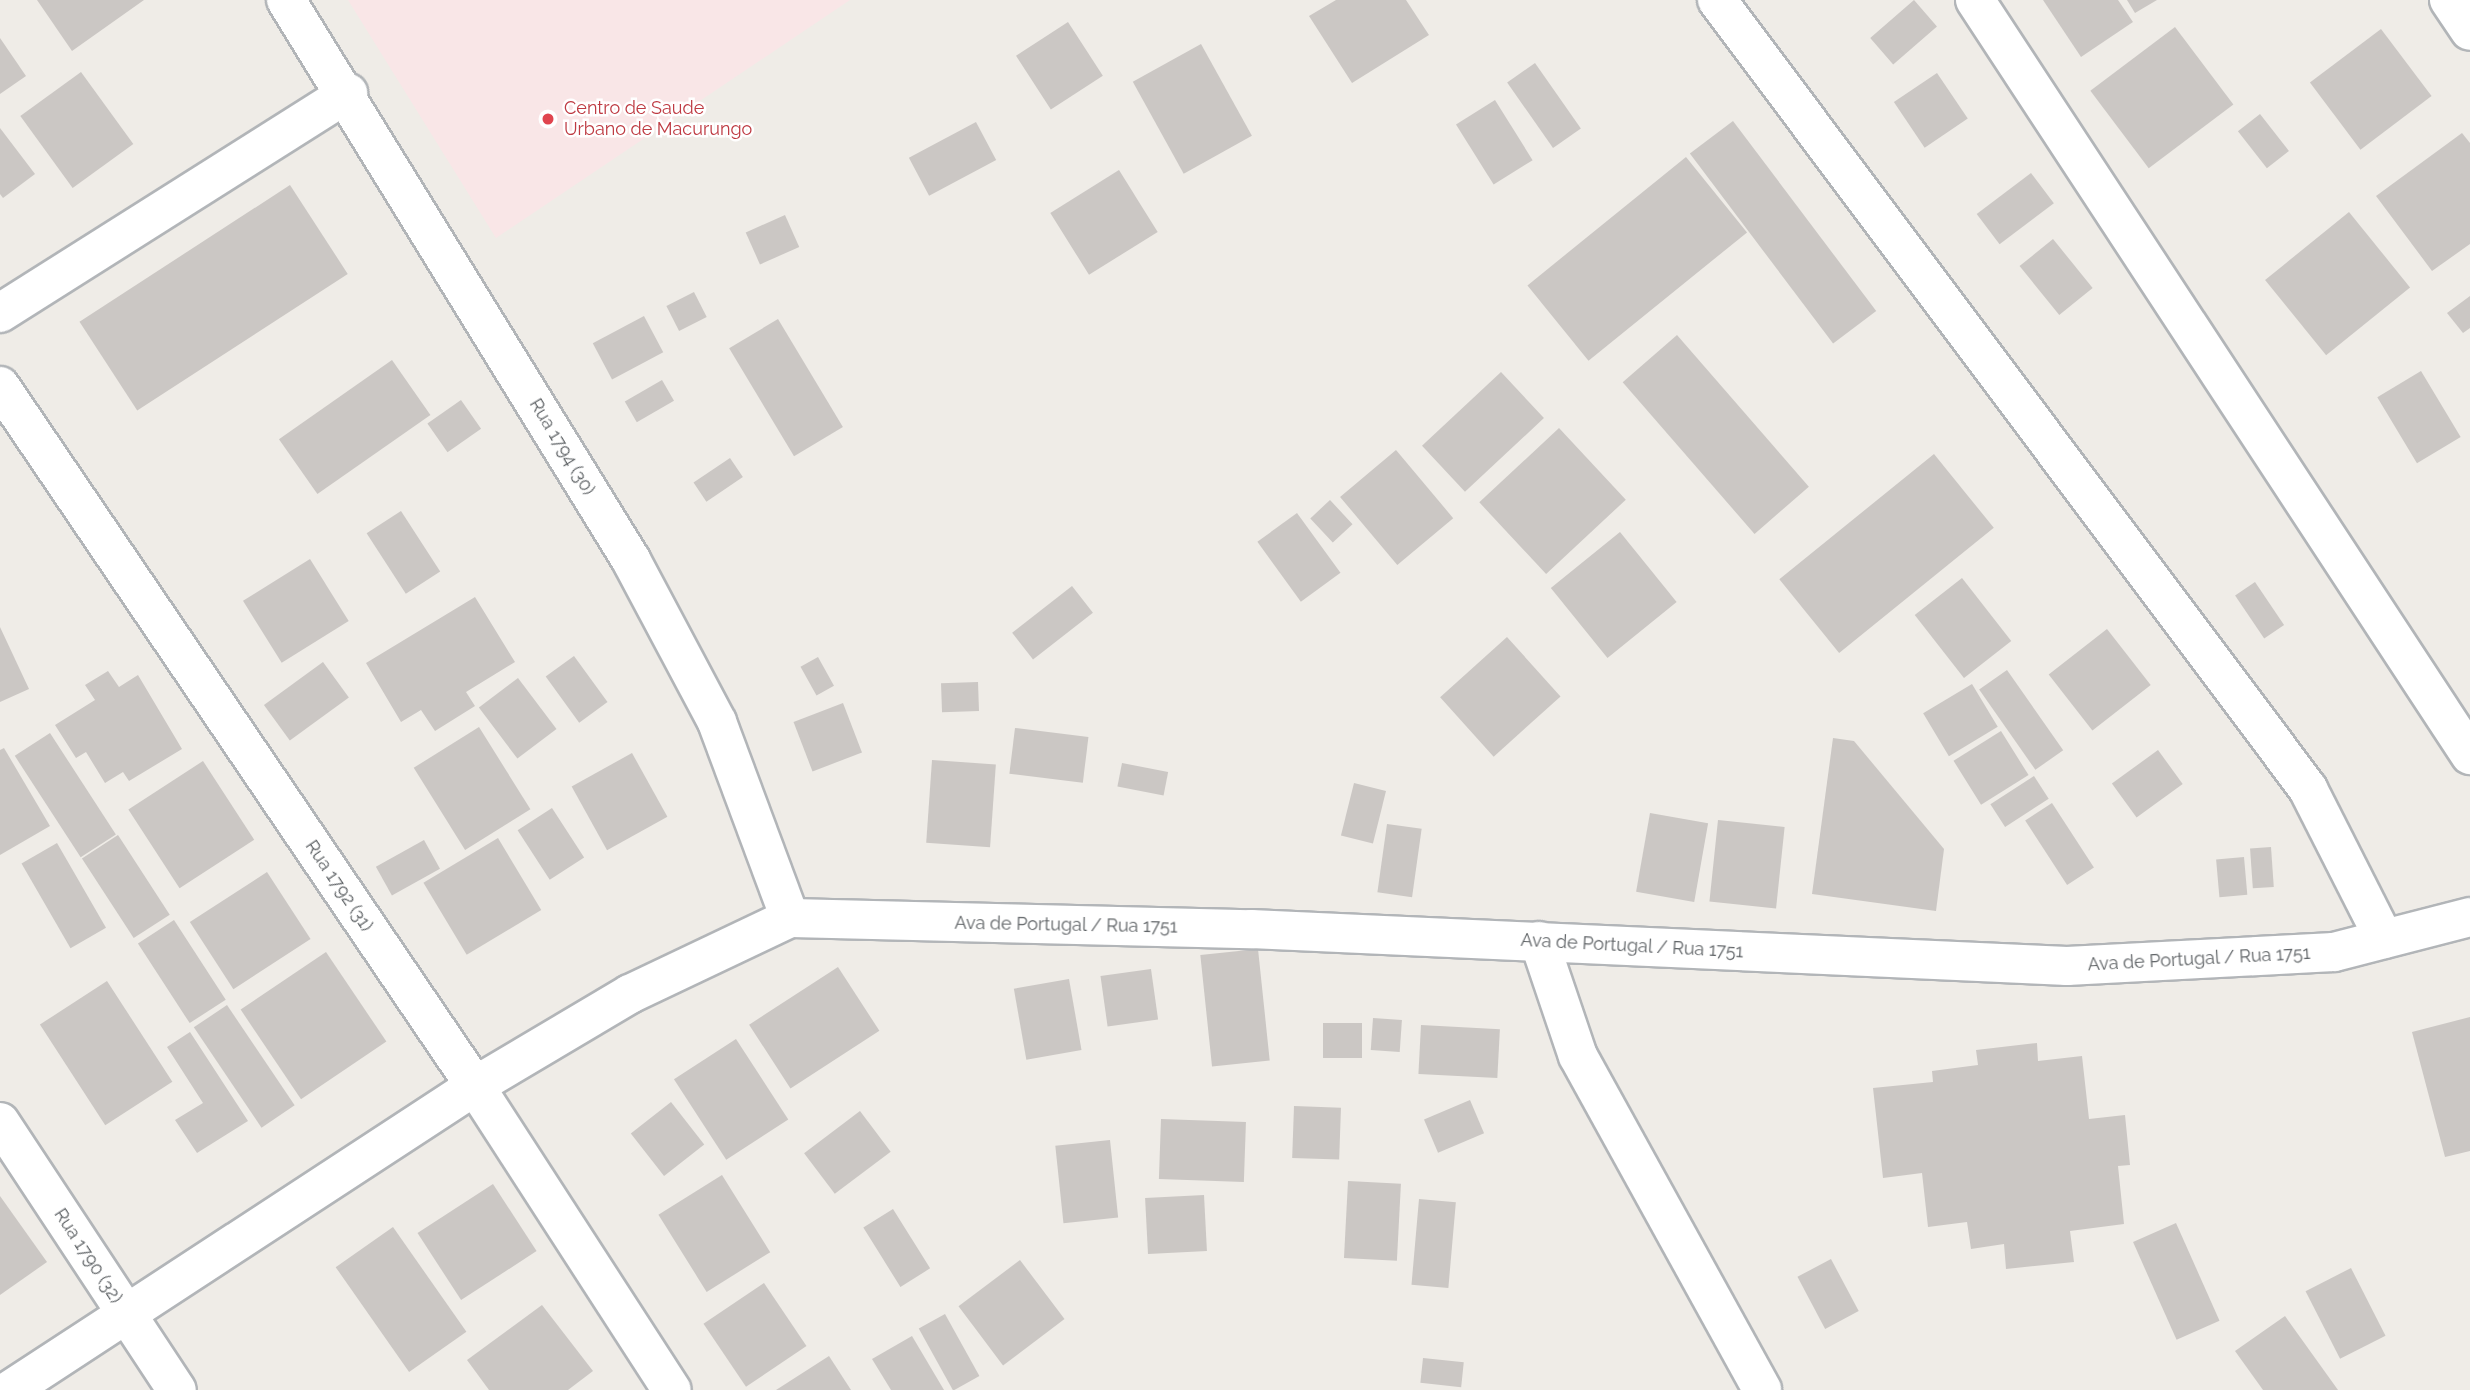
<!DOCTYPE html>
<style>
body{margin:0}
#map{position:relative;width:2470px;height:1390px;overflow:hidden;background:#efece7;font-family:Raleway,sans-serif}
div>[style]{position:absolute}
.medical>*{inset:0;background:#f9e6e7}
.building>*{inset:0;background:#cbc7c4;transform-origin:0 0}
.roads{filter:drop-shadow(2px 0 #b2b5b8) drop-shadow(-2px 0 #b2b5b8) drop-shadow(0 2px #b2b5b8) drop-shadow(0 -2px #b2b5b8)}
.minor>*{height:38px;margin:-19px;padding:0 19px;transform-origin:19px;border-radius:19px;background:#fff}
.dots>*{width:19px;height:19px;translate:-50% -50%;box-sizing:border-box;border:4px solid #fff;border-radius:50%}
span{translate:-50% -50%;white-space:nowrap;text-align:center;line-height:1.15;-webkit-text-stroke:5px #fff;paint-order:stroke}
.health-label{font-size:18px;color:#be3a42}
.left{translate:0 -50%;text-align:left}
.street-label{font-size:18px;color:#5f6366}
</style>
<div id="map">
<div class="medical">
<div style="clip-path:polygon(348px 0,850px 0,496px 238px)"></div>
</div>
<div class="building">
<div style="clip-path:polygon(37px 0,144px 0,72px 51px)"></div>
<div style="clip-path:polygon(1336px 0,1406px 0,1429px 35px,1352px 83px,1309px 16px)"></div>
<div style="left:1914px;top:0;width:35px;height:58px;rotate:49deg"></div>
<div style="clip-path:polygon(2043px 0,2118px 0,2133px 22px,2081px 57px)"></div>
<div style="clip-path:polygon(2127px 0,2157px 0,2135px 13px)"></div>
<div style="left:1068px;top:22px;width:64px;height:62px;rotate:57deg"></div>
<div style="left:2175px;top:27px;width:97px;height:106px;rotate:53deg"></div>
<div style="left:2381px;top:29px;width:84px;height:89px;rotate:53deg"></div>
<div style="clip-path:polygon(0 38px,26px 76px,0 94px)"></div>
<div style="left:1201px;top:44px;width:105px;height:78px;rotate:61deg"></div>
<div style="left:1535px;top:63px;width:80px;height:34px;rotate:55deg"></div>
<div style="left:81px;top:72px;width:89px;height:75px;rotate:54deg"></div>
<div style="left:1937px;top:73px;width:55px;height:52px;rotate:56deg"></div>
<div style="left:1495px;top:100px;width:71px;height:46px;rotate:58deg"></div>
<div style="left:2260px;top:114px;width:47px;height:28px;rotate:52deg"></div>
<div style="left:1733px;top:121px;width:238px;height:54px;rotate:53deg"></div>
<div style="left:976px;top:122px;width:43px;height:76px;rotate:62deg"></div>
<div style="clip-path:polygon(0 128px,35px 174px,3px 198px,0 194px)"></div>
<div style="clip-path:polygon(2462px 133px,2470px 143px,2470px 244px,2432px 271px,2376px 196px)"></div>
<div style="left:1686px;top:157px;width:97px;height:204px;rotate:51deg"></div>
<div style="left:1119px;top:170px;width:73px;height:81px;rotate:58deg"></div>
<div style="left:2031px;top:173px;width:38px;height:68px;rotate:53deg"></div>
<div style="left:290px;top:185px;width:106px;height:251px;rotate:57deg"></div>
<div style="left:2349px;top:212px;width:97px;height:108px;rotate:51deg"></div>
<div style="left:785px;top:215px;width:35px;height:43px;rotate:66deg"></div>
<div style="left:2053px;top:239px;width:63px;height:43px;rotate:51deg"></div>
<div style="left:694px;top:292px;width:28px;height:31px;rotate:63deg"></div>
<div style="clip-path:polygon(2470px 296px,2470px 328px,2463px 333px,2447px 313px)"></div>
<div style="left:644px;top:316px;width:41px;height:58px;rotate:62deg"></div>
<div style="left:778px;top:319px;width:126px;height:57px;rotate:59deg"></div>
<div style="left:1677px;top:335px;width:201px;height:72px;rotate:49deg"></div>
<div style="left:392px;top:360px;width:67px;height:138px;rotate:55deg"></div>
<div style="left:2421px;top:371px;width:77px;height:51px;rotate:59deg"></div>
<div style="left:1501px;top:372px;width:63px;height:108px;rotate:47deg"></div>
<div style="left:662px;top:380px;width:24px;height:43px;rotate:60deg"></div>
<div style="left:461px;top:400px;width:35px;height:41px;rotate:55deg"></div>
<div style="left:1559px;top:428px;width:98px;height:109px;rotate:47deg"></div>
<div style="left:1396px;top:450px;width:89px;height:73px;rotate:50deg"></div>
<div style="left:1934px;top:454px;width:95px;height:199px;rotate:51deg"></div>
<div style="left:730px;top:458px;width:23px;height:44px;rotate:56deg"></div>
<div style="left:1330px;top:500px;width:33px;height:27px;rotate:47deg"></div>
<div style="left:401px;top:511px;width:72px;height:41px;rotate:57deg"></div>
<div style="left:1297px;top:513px;width:74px;height:49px;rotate:54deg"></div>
<div style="left:1620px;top:532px;width:90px;height:89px;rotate:51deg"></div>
<div style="left:310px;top:559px;width:73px;height:79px;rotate:58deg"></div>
<div style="left:1962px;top:578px;width:80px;height:60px;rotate:52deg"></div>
<div style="left:2255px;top:582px;width:52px;height:24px;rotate:56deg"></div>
<div style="left:1072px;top:586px;width:34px;height:76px;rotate:52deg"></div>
<div style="clip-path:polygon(475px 597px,515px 662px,466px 692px,475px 706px,435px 731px,421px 710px,401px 722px,366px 663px)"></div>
<div style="clip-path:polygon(0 627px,29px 689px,0 702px)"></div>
<div style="left:2107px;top:629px;width:71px;height:74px;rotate:52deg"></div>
<div style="left:1507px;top:637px;width:80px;height:90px;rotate:48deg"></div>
<div style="left:574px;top:656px;width:57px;height:35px;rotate:54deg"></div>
<div style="left:818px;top:657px;width:33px;height:20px;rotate:61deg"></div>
<div style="left:323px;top:662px;width:44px;height:73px;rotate:54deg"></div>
<div style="left:2007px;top:670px;width:98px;height:34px;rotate:55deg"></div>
<div style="clip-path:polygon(108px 671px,119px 687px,138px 675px,182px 749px,129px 781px,123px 772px,105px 783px,86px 752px,76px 758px,55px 725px,95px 700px,85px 685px)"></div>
<div style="left:518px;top:678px;width:64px;height:49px;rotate:53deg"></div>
<div style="left:978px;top:682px;width:29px;height:37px;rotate:88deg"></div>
<div style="left:1972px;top:684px;width:50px;height:57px;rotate:59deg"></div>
<div style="left:843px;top:703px;width:53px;height:53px;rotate:69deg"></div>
<div style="left:479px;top:727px;width:97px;height:77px;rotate:58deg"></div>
<div style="left:1015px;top:728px;width:74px;height:46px;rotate:7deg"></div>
<div style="left:2001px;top:731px;width:52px;height:56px;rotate:58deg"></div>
<div style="left:50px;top:733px;width:121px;height:42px;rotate:57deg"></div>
<div style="clip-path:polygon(1833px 738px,1854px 741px,1944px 849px,1936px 911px,1812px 894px)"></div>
<div style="clip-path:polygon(4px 748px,50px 826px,0 855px,0 750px)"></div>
<div style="left:2158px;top:750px;width:42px;height:57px;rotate:54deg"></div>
<div style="left:632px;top:753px;width:73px;height:69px;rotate:61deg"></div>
<div style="left:932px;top:760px;width:64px;height:83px;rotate:4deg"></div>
<div style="left:203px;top:761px;width:94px;height:89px;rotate:57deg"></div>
<div style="left:1122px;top:763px;width:47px;height:24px;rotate:11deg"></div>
<div style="left:2034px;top:776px;width:27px;height:52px;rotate:57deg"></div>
<div style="left:1354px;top:783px;width:33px;height:54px;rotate:14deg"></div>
<div style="left:2052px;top:803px;width:77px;height:32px;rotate:57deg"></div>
<div style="left:552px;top:808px;width:59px;height:41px;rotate:57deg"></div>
<div style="left:1650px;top:813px;width:59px;height:80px;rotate:10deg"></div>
<div style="left:1718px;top:820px;width:67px;height:82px;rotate:6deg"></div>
<div style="left:1387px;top:824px;width:35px;height:69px;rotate:8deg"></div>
<div style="left:118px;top:835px;width:95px;height:43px;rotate:57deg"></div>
<div style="left:498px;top:838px;width:84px;height:87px;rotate:59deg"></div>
<div style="left:424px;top:840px;width:33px;height:55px;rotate:61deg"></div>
<div style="left:57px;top:843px;width:98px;height:41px;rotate:60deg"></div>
<div style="left:2271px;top:847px;width:40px;height:21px;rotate:86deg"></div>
<div style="left:2244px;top:857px;width:38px;height:28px;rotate:85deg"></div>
<div style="left:267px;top:872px;width:80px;height:92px;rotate:57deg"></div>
<div style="left:174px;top:920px;width:95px;height:43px;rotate:57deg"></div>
<div style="left:1258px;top:949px;width:112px;height:58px;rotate:84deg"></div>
<div style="left:326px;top:952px;width:108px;height:103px;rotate:56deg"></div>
<div style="left:838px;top:967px;width:76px;height:106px;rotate:57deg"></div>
<div style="left:1151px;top:969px;width:51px;height:51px;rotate:82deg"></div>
<div style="left:1069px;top:979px;width:72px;height:56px;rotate:80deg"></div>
<div style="left:107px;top:981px;width:120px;height:80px;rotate:57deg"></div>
<div style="left:227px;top:1005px;width:121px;height:40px;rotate:56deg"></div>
<div style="clip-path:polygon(2470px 1017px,2470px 1151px,2445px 1157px,2412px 1032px)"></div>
<div style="left:1373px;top:1018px;width:29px;height:32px;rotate:4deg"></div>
<div style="left:1323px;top:1023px;width:39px;height:35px"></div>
<div style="left:1421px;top:1025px;width:79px;height:49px;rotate:3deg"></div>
<div style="clip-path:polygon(190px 1032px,248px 1121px,197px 1153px,175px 1120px,203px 1103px,167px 1047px)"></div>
<div style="left:736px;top:1039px;width:96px;height:74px;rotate:57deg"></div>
<div style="clip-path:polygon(2037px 1043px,2038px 1061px,2082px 1056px,2089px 1119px,2125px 1115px,2130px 1165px,2118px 1166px,2124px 1224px,2070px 1231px,2074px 1262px,2006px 1269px,2004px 1244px,1971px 1249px,1967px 1222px,1928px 1227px,1922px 1173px,1883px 1178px,1873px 1088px,1933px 1082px,1932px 1071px,1978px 1065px,1976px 1050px)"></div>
<div style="left:1470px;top:1100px;width:36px;height:50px;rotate:67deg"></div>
<div style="left:671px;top:1102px;width:54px;height:51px;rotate:52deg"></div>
<div style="left:1294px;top:1106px;width:47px;height:52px;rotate:2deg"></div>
<div style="left:860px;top:1111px;width:51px;height:70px;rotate:53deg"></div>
<div style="left:1161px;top:1119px;width:85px;height:60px;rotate:2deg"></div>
<div style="left:1110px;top:1140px;width:78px;height:55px;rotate:84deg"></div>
<div style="left:722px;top:1175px;width:91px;height:75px;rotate:58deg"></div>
<div style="left:1348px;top:1181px;width:53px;height:77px;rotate:3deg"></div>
<div style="left:493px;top:1184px;width:80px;height:90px;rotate:57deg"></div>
<div style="left:1204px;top:1195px;width:56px;height:59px;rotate:87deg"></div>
<div style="clip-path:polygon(0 1196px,47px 1262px,0 1295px)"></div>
<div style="left:1419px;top:1199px;width:37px;height:86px;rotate:5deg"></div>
<div style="left:893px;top:1209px;width:70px;height:35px;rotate:58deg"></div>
<div style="left:2176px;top:1223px;width:107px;height:47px;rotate:66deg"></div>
<div style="left:393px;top:1227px;width:128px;height:70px;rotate:55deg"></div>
<div style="left:1831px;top:1259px;width:59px;height:38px;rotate:62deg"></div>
<div style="left:1020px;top:1260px;width:74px;height:77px;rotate:53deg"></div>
<div style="left:2351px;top:1268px;width:76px;height:51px;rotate:63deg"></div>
<div style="left:764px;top:1283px;width:76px;height:73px;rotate:56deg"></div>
<div style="clip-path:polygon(542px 1305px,593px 1371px,568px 1390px,489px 1390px,467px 1360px)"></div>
<div style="left:945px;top:1314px;width:71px;height:30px;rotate:61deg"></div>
<div style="clip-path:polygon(2285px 1316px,2338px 1390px,2263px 1390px,2235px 1351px)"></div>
<div style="clip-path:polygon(912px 1336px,944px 1390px,891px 1390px,872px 1359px)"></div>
<div style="clip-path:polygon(829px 1356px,851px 1390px,776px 1390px)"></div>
<div style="left:1423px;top:1358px;width:41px;height:25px;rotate:6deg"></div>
</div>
<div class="roads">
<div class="minor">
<div style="left:286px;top:0;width:658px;rotate:58.36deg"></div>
<div style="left:631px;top:560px;width:183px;rotate:62deg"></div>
<div style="left:717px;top:722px;width:209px;rotate:69.6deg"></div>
<div style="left:1717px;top:0;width:986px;rotate:53.16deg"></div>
<div style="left:2308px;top:789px;width:168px;rotate:63.1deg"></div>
<div style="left:1975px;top:0;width:903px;rotate:56.75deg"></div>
<div style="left:2449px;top:0;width:37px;rotate:56deg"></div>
<div style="left:0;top:313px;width:412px;rotate:-32.3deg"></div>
<div style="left:0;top:386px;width:846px;rotate:55.84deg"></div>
<div style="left:475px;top:1086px;width:362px;rotate:57.1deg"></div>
<div style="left:1539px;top:941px;width:121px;rotate:71.3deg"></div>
<div style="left:1578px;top:1056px;width:381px;rotate:61.1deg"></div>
<div style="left:0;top:1122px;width:321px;rotate:56.6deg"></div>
<div style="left:10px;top:1390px;width:556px;rotate:-33.18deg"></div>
<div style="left:475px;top:1086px;width:180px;rotate:-30.7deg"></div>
<div style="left:630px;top:994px;width:177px;rotate:-25.4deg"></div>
<div style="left:790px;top:918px;width:461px;rotate:1.4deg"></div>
<div style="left:1251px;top:929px;width:817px;rotate:2.6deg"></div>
<div style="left:2067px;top:966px;width:267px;rotate:-3deg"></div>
<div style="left:2334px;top:952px;width:140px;rotate:-14.4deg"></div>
</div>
</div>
<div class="dots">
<div style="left:548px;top:119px;background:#e0444e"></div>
</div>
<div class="health-label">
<span class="left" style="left:564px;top:119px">Centro de Saude<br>Urbano de Macurungo</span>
</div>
<div class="street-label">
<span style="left:562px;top:447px;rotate:59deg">Rua 1794 (30)</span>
<span style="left:339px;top:886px;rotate:56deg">Rua 1792 (31)</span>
<span style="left:1066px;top:925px;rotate:1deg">Ava de Portugal / Rua 1751</span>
<span style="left:1632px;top:946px;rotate:3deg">Ava de Portugal / Rua 1751</span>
<span style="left:2199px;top:959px;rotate:-3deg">Ava de Portugal / Rua 1751</span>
<span style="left:88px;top:1256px;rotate:57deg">Rua 1790 (32)</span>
</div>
</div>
